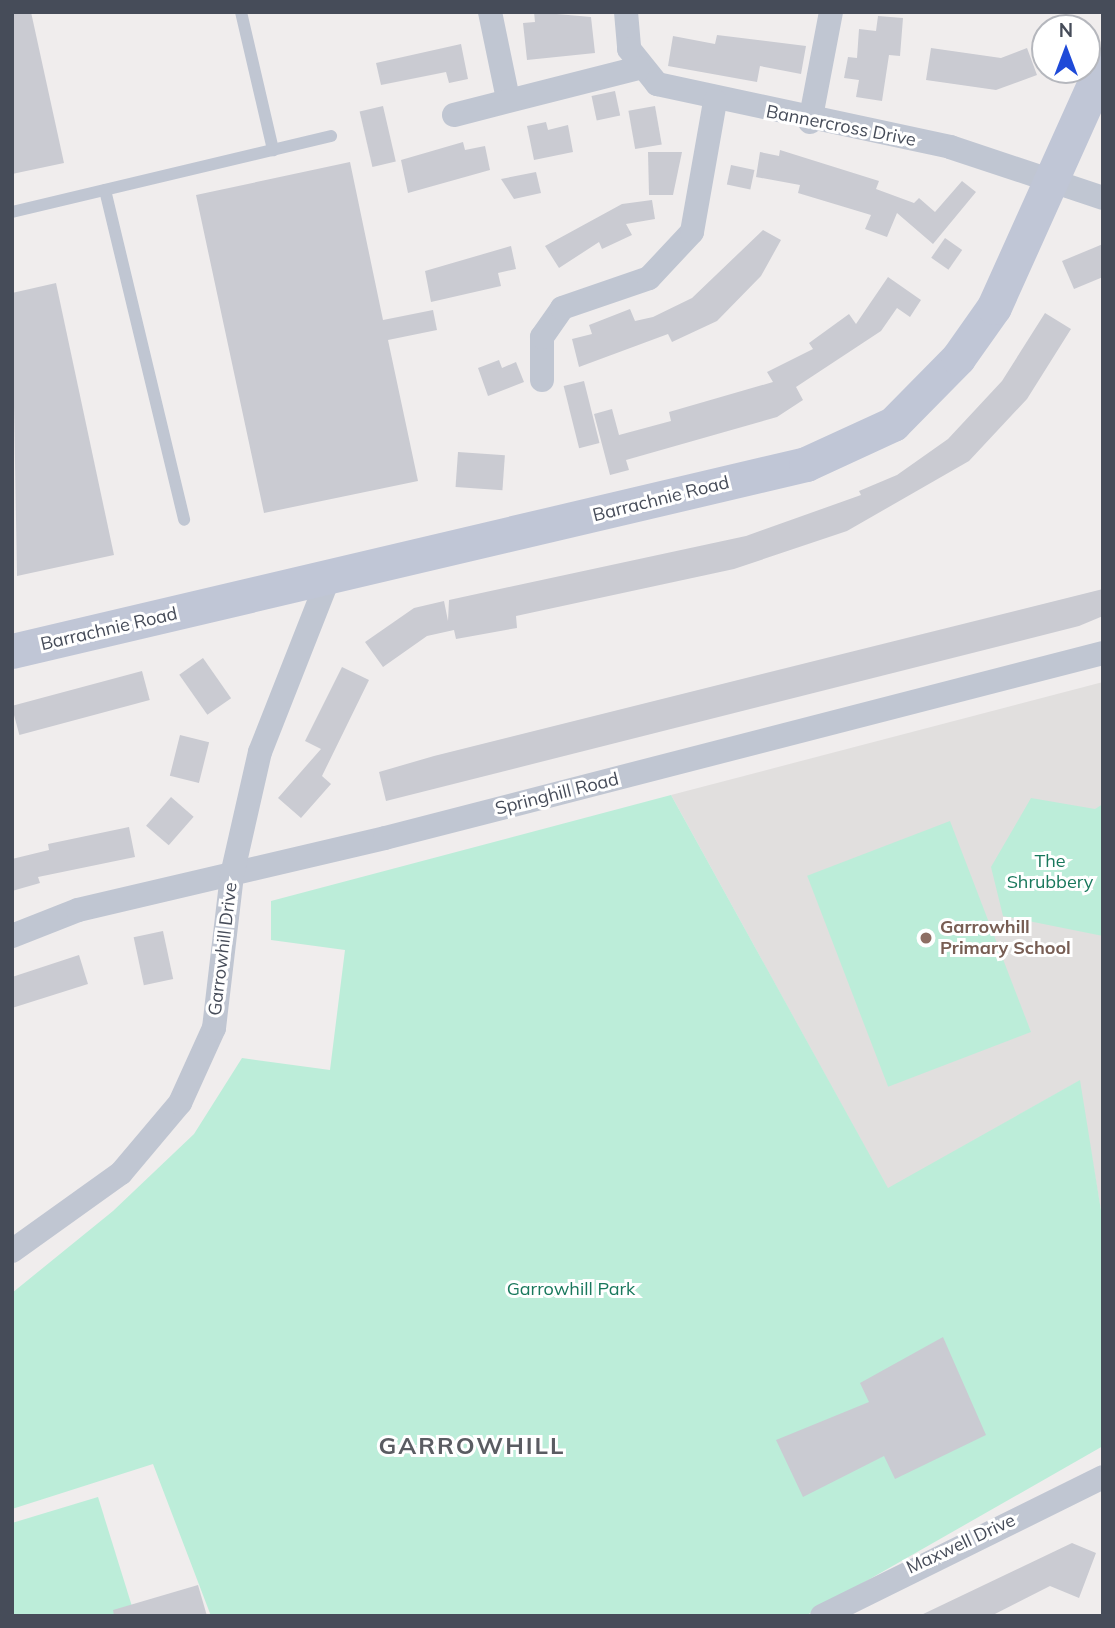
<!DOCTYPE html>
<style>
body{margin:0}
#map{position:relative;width:1115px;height:1628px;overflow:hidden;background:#f0eded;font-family:Mulish,sans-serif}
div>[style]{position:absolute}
.education>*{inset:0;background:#e1dfde}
.green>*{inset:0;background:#bcedd9;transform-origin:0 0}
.building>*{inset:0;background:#cacbd2;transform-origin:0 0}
.lane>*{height:12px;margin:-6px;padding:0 6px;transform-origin:6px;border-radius:6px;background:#c0c6d2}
.street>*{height:24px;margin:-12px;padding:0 12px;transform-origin:12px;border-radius:12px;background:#c0c6d2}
.secondary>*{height:35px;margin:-17.5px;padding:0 17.5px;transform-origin:17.5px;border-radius:17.5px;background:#c0c6d6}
.dots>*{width:19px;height:19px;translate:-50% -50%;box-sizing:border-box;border:4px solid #fff;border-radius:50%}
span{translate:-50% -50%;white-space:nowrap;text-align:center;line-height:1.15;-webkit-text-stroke:6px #fff;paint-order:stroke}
.street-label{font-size:18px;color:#464c59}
.park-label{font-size:18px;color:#19785c}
.education-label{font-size:18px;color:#785e54;font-weight:700}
.left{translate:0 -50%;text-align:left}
.district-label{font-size:24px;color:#5a5c62;font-weight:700;letter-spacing:2px}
.frame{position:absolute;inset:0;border:14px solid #464c59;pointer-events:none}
.north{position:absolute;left:1031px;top:14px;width:70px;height:70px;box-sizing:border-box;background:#fff;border:2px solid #b5b7bd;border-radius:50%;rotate:0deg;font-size:19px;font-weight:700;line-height:28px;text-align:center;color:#464c59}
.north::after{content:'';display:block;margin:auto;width:24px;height:32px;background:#1f4ad8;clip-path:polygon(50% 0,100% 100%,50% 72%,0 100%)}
</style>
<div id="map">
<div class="education">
<div style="clip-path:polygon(1103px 682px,1103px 1223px,1079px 1081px,888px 1189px,671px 795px)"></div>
</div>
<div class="green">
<div style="clip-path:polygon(671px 795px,888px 1188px,1080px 1080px,1103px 1223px,1103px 1446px,805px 1616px,211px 1616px,153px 1464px,12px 1509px,12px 1293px,113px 1211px,194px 1134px,242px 1058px,330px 1070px,345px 950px,271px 940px,271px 901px)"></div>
<div style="clip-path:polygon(1031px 798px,1095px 809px,1103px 804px,1103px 936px,1003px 916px,991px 867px)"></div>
<div style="left:950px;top:821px;width:226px;height:153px;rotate:69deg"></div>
<div style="clip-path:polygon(98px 1497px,135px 1616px,12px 1616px,12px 1523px)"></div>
</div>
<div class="building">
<div style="clip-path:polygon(12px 12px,31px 12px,64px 163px,12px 174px)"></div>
<div style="clip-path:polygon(534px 12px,591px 17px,595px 53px,527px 60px,523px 23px,535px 22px)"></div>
<div style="clip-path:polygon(878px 16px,903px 18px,900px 56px,889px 55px,882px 101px,856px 97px,859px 80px,844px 78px,848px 57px,857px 58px,859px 29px,876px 31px)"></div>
<div style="clip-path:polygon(717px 35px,806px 46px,801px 74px,760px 66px,757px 82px,668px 66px,673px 36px,715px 44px)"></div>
<div style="clip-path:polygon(461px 44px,468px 79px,449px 83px,446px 72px,381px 85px,376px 63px)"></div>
<div style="clip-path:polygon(931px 48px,1001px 58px,1027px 48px,1037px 75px,996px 90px,926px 80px)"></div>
<div style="left:615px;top:91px;width:25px;height:24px;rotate:78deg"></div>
<div style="left:383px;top:106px;width:57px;height:24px;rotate:77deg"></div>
<div style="left:655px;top:106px;width:39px;height:27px;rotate:80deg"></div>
<div style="clip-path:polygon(546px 122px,548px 130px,568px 125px,573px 152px,534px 160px,527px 126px)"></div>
<div style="clip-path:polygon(463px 142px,465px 150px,485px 146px,490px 170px,408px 193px,401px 160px)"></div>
<div style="clip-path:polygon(780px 150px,879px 181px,876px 189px,914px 203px,919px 198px,935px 212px,962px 181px,976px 192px,933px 244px,897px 213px,887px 237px,865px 229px,871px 215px,798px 193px,800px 185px,756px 177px,760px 152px,779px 156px)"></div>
<div style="clip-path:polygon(648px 152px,682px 152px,673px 195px,649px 195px)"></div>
<div style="clip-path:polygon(350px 162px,383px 320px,433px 310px,437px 330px,388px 340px,418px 481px,264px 513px,196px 195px)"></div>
<div style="left:731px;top:165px;width:24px;height:20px;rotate:12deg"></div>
<div style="clip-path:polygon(536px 172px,541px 193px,514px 199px,501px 179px)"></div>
<div style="clip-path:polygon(652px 200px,655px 219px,626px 224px,632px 235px,602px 249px,599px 242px,559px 268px,545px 246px,622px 204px)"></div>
<div style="clip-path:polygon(763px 230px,781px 240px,761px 276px,717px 321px,672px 342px,668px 334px,579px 367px,572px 339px,592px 334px,589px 325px,630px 309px,635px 321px,653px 317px,692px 298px)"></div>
<div style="left:945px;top:238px;width:21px;height:24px;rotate:35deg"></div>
<div style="clip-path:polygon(1103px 244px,1103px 277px,1074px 289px,1062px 261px)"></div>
<div style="clip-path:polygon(511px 246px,516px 269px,498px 273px,501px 286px,431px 302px,425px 271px)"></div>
<div style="clip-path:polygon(888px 277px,921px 300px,910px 317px,897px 308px,881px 331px,796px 387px,803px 400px,777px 417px,626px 460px,629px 470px,610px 475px,594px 414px,612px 409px,619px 435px,671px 421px,669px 412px,773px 382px,767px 372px,813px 349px,809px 343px,849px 314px,856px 324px)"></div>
<div style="clip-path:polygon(56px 283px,114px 555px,17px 576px,12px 293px)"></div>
<div style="clip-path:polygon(1045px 313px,1071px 329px,1027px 399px,969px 461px,847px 531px,734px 569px,516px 616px,517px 628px,456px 639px,454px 630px,427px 636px,383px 667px,365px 642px,414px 608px,444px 601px,448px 621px,449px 600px,746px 536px,861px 495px,859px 491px,897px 475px,948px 439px,1002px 381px)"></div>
<div style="clip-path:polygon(499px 360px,502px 368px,516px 362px,524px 382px,488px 396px,478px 368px)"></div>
<div style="left:584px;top:381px;width:64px;height:21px;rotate:76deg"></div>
<div style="left:458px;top:452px;width:47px;height:35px;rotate:4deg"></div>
<div style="clip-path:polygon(1103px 589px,1103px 616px,1079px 626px,386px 801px,379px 772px,434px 756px)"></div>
<div style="left:203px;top:658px;width:49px;height:29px;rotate:55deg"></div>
<div style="clip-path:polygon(342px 667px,369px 680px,322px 776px,331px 784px,301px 818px,278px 798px,321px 749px,305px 741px)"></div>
<div style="left:142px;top:671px;width:30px;height:135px;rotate:75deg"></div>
<div style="left:180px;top:735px;width:30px;height:42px;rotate:14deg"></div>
<div style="left:171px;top:797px;width:30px;height:38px;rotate:41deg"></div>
<div style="clip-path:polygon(129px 827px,135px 857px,38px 877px,40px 883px,12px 891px,12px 859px,49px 850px,48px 844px)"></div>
<div style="left:163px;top:931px;width:49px;height:30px;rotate:78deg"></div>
<div style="clip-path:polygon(79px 955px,88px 984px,12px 1008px,12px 977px)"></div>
<div style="clip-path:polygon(943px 1337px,986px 1435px,895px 1479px,884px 1456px,803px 1497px,776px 1440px,869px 1402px,860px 1383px)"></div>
<div style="clip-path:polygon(1072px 1543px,1096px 1553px,1079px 1598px,1050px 1586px,991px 1616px,919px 1616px)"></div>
<div style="clip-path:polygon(198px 1585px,207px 1616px,114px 1616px,113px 1610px)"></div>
</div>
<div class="lane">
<div style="left:241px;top:12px;width:142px;rotate:76.9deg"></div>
<div style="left:105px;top:190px;width:339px;rotate:76.5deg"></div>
<div style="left:12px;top:212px;width:328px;rotate:-13.4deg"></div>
</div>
<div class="street">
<div style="left:490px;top:12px;width:89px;rotate:78.3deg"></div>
<div style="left:626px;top:12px;width:37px;rotate:85deg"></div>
<div style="left:629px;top:49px;width:45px;rotate:51.3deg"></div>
<div style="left:657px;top:84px;width:300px;rotate:12.1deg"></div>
<div style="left:950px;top:147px;width:161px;rotate:18.4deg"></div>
<div style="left:454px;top:115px;width:190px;rotate:-14.3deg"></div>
<div style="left:810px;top:122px;width:112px;rotate:-79.2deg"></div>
<div style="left:542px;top:380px;width:43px;rotate:-90deg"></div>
<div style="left:542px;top:337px;width:35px;rotate:-55deg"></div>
<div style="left:562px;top:308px;width:92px;rotate:-19deg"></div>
<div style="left:649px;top:278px;width:63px;rotate:-46.9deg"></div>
<div style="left:692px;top:232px;width:133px;rotate:-80deg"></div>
<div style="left:12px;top:936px;width:71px;rotate:-21.5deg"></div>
<div style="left:78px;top:910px;width:315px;rotate:-13.2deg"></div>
<div style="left:385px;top:838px;width:741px;rotate:-14.45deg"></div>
<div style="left:12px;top:1251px;width:134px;rotate:-35.6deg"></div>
<div style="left:121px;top:1173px;width:92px;rotate:-49.9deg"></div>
<div style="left:180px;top:1103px;width:82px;rotate:-65.6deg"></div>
<div style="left:214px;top:1028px;width:154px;rotate:-83.3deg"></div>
<div style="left:232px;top:875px;width:126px;rotate:-77.2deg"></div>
<div style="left:260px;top:752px;width:186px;rotate:-68.5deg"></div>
<div style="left:822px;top:1616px;width:313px;rotate:-26.3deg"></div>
</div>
<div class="secondary">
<div style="left:12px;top:651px;width:816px;rotate:-13.25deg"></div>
<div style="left:806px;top:464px;width:96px;rotate:-24.7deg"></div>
<div style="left:893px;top:424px;width:93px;rotate:-45.4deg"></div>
<div style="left:958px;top:358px;width:62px;rotate:-54.8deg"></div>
<div style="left:994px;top:307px;width:266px;rotate:-65.8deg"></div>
</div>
<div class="dots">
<div style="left:926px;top:938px;background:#8d6e63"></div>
</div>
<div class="street-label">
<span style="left:841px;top:126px;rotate:11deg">Bannercross Drive</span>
<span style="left:661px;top:499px;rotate:-14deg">Barrachnie Road</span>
<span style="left:109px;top:629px;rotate:-13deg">Barrachnie Road</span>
<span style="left:557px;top:794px;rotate:-14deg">Springhill Road</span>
<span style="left:223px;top:949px;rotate:-83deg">Garrowhill Drive</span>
<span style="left:961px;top:1544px;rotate:-25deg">Maxwell Drive</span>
</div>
<div class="park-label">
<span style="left:1050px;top:872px">The<br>Shrubbery</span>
<span style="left:571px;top:1289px">Garrowhill Park</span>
</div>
<div class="education-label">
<span class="left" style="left:940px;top:938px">Garrowhill<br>Primary School</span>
</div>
<div class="district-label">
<span style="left:472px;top:1446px">GARROWHILL</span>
</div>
<div class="frame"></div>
<div class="north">N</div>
</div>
